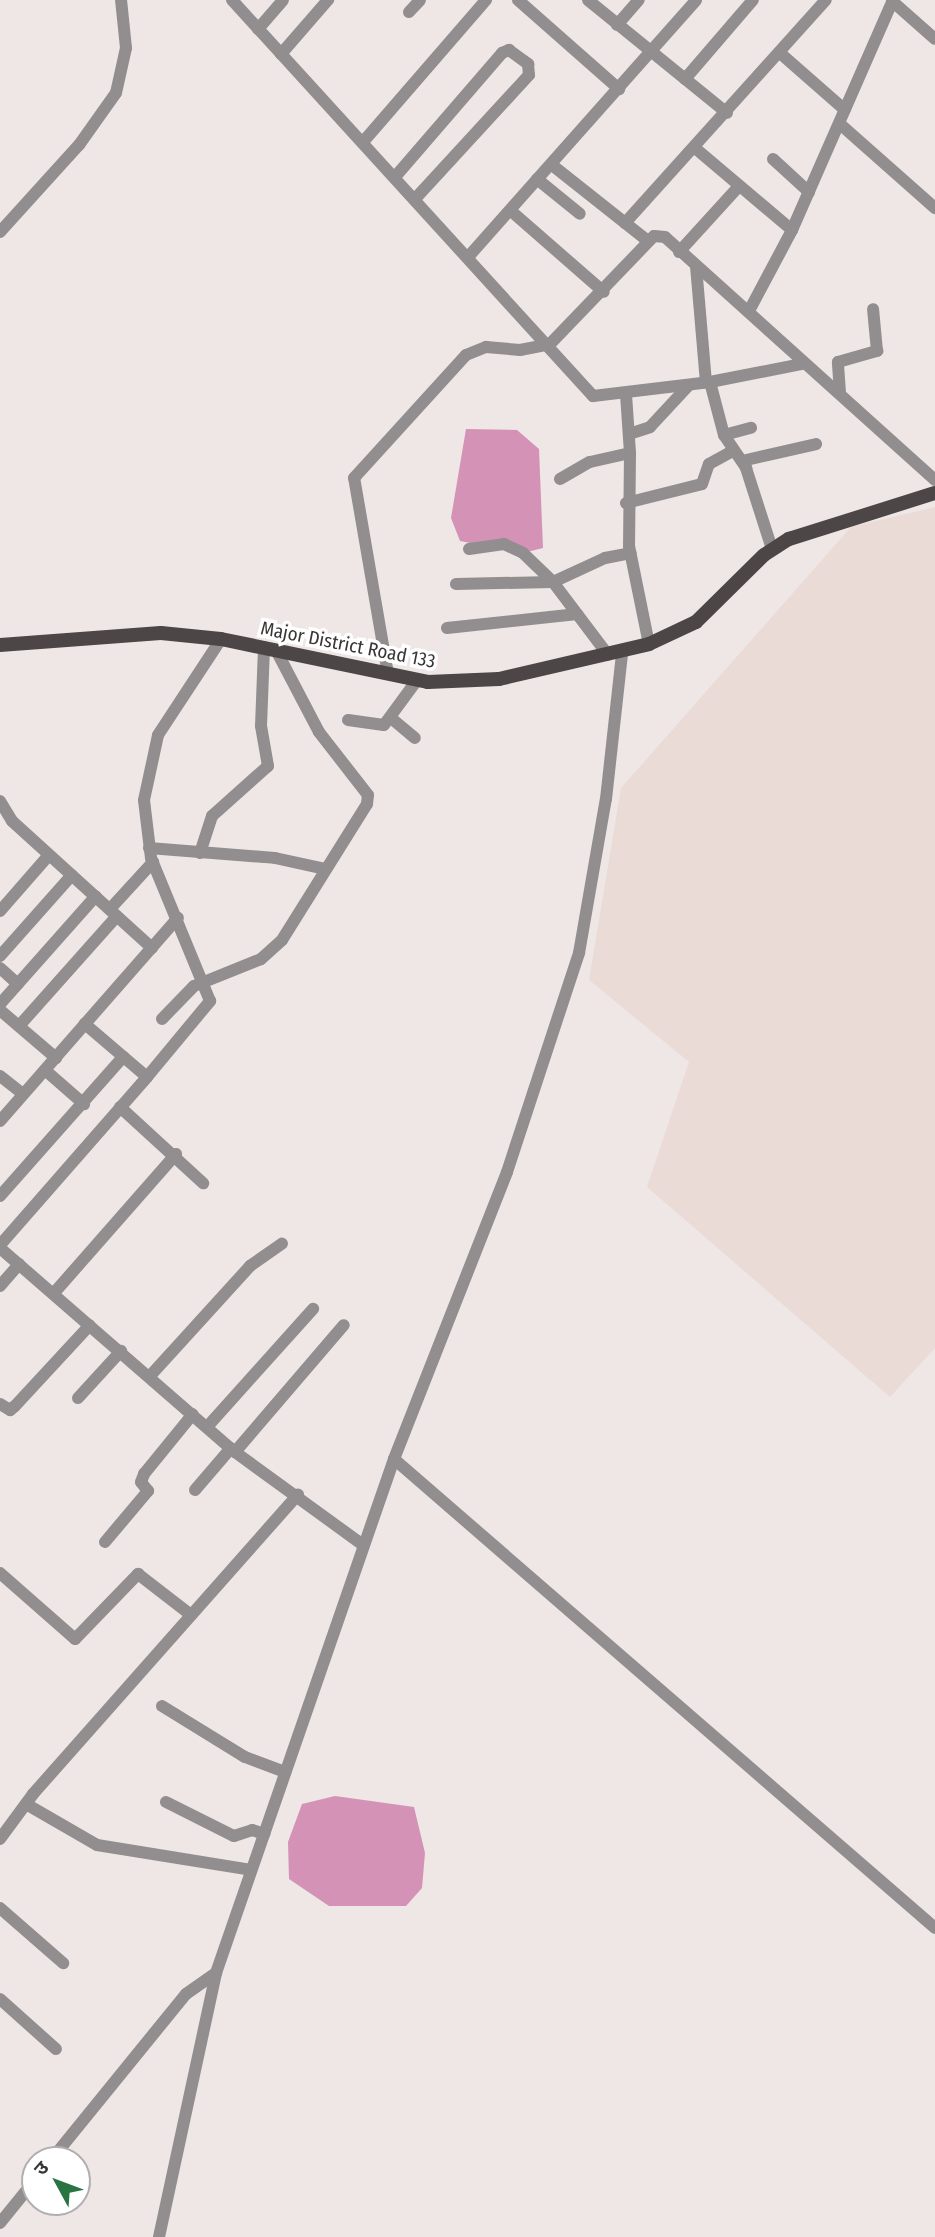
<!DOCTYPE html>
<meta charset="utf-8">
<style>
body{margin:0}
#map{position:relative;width:935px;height:2237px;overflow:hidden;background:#eee7e5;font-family:"Fira Sans Condensed","Noto Sans Devanagari",sans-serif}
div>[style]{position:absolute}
.built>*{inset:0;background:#ebdbd7}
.water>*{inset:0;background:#d492b7}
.minor>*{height:12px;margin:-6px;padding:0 6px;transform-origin:6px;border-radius:6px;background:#928e8f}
.major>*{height:14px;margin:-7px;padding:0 7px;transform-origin:7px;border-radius:7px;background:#4c4647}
span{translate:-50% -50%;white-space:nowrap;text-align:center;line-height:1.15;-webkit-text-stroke:7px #fff;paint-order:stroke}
.street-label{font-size:19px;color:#393636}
.north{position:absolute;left:21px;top:2146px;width:70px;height:70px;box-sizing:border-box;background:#fff;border:2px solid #b0afaf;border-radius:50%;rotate:311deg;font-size:19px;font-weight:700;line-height:28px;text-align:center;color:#393636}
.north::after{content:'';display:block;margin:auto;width:24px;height:32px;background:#297442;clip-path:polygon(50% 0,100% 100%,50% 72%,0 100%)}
</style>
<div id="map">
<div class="built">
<div style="clip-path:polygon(935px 507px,935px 1348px,890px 1397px,647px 1187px,689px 1062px,589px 980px,621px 788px,851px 527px)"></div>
</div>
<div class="water">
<div style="clip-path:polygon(466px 429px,517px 430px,539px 449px,543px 548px,523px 553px,460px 541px,451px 518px)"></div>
<div style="clip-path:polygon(335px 1796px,414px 1807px,425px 1853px,422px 1888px,406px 1906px,329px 1906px,289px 1879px,288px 1842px,302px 1804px)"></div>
</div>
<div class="minor">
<div style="left:232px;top:0;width:536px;rotate:47.65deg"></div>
<div style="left:593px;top:396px;width:118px;rotate:-6.8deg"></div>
<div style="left:710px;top:382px;width:94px;rotate:-11.1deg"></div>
<div style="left:518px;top:0;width:135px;rotate:41.4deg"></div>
<div style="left:588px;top:0;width:179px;rotate:39.1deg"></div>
<div style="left:892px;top:1px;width:57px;rotate:41.5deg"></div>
<div style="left:409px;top:12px;width:16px;rotate:-47deg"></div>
<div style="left:617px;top:25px;width:33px;rotate:-49deg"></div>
<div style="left:258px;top:29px;width:38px;rotate:-49deg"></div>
<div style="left:780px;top:53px;width:86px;rotate:41.2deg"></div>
<div style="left:281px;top:54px;width:72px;rotate:-49deg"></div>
<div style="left:685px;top:79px;width:104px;rotate:-49.3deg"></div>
<div style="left:840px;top:124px;width:127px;rotate:41.5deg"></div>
<div style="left:363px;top:142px;width:188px;rotate:-49.1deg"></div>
<div style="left:695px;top:148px;width:127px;rotate:40.2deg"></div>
<div style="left:773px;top:159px;width:49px;rotate:42.5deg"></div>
<div style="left:552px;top:165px;width:122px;rotate:38.4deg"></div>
<div style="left:395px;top:177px;width:164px;rotate:-49.2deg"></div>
<div style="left:502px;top:53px;width:8px;rotate:-23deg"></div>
<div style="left:509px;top:50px;width:24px;rotate:36deg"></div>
<div style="left:528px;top:64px;width:11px;rotate:85deg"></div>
<div style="left:529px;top:75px;width:168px;rotate:132.6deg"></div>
<div style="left:537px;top:179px;width:55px;rotate:39.1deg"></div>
<div style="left:511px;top:211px;width:123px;rotate:41.1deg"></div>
<div style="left:625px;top:223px;width:300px;rotate:-48deg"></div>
<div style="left:0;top:232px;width:118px;rotate:-47.8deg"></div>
<div style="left:79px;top:145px;width:64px;rotate:-54.6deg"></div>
<div style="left:116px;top:93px;width:46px;rotate:-77.5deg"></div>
<div style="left:126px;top:48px;width:48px;rotate:-95.9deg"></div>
<div style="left:679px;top:252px;width:89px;rotate:-47.7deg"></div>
<div style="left:469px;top:256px;width:342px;rotate:-48.4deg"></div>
<div style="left:696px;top:266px;width:117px;rotate:85.1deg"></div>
<div style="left:749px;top:311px;width:92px;rotate:-62deg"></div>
<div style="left:792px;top:230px;width:251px;rotate:-66.3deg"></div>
<div style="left:710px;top:382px;width:55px;rotate:75.2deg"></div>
<div style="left:724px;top:435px;width:40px;rotate:56deg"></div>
<div style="left:746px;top:468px;width:85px;rotate:72.2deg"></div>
<div style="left:840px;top:393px;width:31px;rotate:-94deg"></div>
<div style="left:838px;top:362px;width:41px;rotate:-15.8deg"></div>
<div style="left:877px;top:351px;width:42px;rotate:-95.4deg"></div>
<div style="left:629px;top:434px;width:22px;rotate:-18deg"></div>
<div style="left:650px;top:427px;width:57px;rotate:-47.1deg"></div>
<div style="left:724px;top:435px;width:28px;rotate:-15deg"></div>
<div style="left:630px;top:453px;width:93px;rotate:90.6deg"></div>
<div style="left:629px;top:546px;width:100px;rotate:78.5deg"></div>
<div style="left:742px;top:461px;width:76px;rotate:-12.9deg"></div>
<div style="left:560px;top:479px;width:34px;rotate:-30deg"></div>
<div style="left:590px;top:462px;width:41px;rotate:-12.7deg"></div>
<div style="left:630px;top:453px;width:59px;rotate:-93.9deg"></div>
<div style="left:626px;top:503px;width:78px;rotate:-14deg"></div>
<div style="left:702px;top:484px;width:21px;rotate:-71deg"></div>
<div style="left:709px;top:464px;width:26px;rotate:-29deg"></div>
<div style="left:469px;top:549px;width:35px;rotate:-8deg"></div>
<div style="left:504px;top:544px;width:21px;rotate:25deg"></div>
<div style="left:523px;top:553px;width:42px;rotate:44deg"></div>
<div style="left:553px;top:582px;width:91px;rotate:53deg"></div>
<div style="left:456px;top:584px;width:97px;rotate:-1.2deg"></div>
<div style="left:553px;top:582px;width:57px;rotate:-24.8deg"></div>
<div style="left:605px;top:558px;width:26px;rotate:-11deg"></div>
<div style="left:447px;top:628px;width:131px;rotate:-6.1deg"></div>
<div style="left:388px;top:674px;width:199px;rotate:-99.8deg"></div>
<div style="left:354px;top:478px;width:166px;rotate:-47.7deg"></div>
<div style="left:466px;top:355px;width:22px;rotate:-22deg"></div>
<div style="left:486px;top:347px;width:34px;rotate:5deg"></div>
<div style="left:520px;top:350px;width:31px;rotate:-11deg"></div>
<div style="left:550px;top:344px;width:150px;rotate:-46.1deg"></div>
<div style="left:654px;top:236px;width:11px;rotate:5deg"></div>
<div style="left:665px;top:237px;width:363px;rotate:42deg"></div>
<div style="left:391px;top:718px;width:31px;rotate:40deg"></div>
<div style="left:348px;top:720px;width:36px;rotate:8deg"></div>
<div style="left:384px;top:725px;width:56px;rotate:-53.7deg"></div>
<div style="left:0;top:801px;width:23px;rotate:59deg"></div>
<div style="left:12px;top:821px;width:189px;rotate:42.2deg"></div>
<div style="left:149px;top:848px;width:126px;rotate:4.5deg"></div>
<div style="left:275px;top:858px;width:51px;rotate:12.4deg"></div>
<div style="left:200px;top:853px;width:39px;rotate:-72deg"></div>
<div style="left:212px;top:816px;width:75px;rotate:-41.8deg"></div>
<div style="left:268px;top:766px;width:41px;rotate:-99.9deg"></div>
<div style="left:261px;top:726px;width:79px;rotate:-87.8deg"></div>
<div style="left:110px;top:909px;width:64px;rotate:-47.5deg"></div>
<div style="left:0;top:911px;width:74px;rotate:-48.8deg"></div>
<div style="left:0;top:956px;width:108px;rotate:-48.4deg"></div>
<div style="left:0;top:968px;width:24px;rotate:42deg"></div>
<div style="left:0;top:1004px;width:144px;rotate:-48.4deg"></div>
<div style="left:0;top:1010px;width:74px;rotate:40.6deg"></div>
<div style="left:162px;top:1019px;width:46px;rotate:-45.9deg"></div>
<div style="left:194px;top:986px;width:72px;rotate:-21.9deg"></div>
<div style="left:261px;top:959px;width:28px;rotate:-42deg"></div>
<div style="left:282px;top:940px;width:160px;rotate:-58deg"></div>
<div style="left:367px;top:804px;width:9px;rotate:-84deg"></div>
<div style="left:368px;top:795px;width:80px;rotate:-127.9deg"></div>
<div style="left:319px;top:732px;width:93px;rotate:-117.7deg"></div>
<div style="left:19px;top:1026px;width:147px;rotate:-48.3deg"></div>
<div style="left:45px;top:1070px;width:52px;rotate:41.1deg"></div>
<div style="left:0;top:1076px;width:29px;rotate:38deg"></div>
<div style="left:147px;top:1077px;width:99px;rotate:-50.3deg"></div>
<div style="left:210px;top:1001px;width:155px;rotate:-112.4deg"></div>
<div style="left:151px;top:858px;width:58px;rotate:-96.9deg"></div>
<div style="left:144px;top:800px;width:66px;rotate:-77.8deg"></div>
<div style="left:158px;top:735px;width:115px;rotate:-56.7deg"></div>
<div style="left:120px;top:1107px;width:113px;rotate:42.5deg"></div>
<div style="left:0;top:1121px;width:270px;rotate:-48.8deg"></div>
<div style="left:0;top:1196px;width:186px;rotate:-48.5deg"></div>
<div style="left:0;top:1245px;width:223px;rotate:-48.8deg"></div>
<div style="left:147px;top:1077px;width:82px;rotate:-139.5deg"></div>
<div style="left:0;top:1248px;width:311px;rotate:41deg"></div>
<div style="left:235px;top:1452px;width:158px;rotate:36deg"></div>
<div style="left:0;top:1286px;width:29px;rotate:-49deg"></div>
<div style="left:54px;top:1293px;width:185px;rotate:-48.7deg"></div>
<div style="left:150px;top:1376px;width:149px;rotate:-47.7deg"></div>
<div style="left:250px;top:1266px;width:39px;rotate:-35deg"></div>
<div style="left:78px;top:1398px;width:64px;rotate:-47.5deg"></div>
<div style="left:0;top:1404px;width:12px;rotate:31deg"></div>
<div style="left:10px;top:1410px;width:6px;rotate:-39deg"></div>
<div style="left:15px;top:1406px;width:110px;rotate:-47.2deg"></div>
<div style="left:207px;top:1427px;width:159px;rotate:-48.1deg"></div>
<div style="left:235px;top:1452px;width:167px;rotate:-49.4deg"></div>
<div style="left:394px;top:1459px;width:716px;rotate:40.92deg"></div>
<div style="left:195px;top:1490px;width:55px;rotate:-49.4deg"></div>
<div style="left:105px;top:1542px;width:67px;rotate:-49.9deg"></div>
<div style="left:148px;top:1491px;width:11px;rotate:-128deg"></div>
<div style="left:141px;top:1482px;width:9px;rotate:-69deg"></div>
<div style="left:144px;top:1474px;width:77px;rotate:-50.8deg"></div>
<div style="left:0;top:1573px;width:100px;rotate:41.3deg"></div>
<div style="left:75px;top:1639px;width:91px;rotate:-45.9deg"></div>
<div style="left:138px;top:1574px;width:67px;rotate:37.7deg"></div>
<div style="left:162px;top:1706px;width:97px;rotate:31.6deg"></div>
<div style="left:245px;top:1757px;width:43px;rotate:20.6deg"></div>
<div style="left:166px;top:1802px;width:76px;rotate:26.6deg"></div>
<div style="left:234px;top:1836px;width:19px;rotate:-18deg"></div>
<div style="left:252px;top:1830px;width:13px;rotate:18deg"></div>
<div style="left:26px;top:1804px;width:82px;rotate:30deg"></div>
<div style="left:97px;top:1845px;width:156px;rotate:9.2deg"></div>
<div style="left:0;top:1839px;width:56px;rotate:-53.7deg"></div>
<div style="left:33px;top:1794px;width:400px;rotate:-48.5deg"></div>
<div style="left:0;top:1908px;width:84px;rotate:41.1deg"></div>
<div style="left:0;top:1999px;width:75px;rotate:41.8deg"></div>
<div style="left:51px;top:2160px;width:214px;rotate:-50.9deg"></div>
<div style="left:186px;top:1994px;width:37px;rotate:-35deg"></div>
<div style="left:0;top:2223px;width:55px;rotate:-50.9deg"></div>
<div style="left:159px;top:2237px;width:270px;rotate:-77.8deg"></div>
<div style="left:216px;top:1973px;width:544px;rotate:-70.9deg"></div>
<div style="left:394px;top:1459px;width:308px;rotate:-68.5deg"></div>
<div style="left:507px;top:1172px;width:231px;rotate:-71.8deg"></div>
<div style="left:579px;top:953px;width:156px;rotate:-80.1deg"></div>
<div style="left:606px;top:799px;width:147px;rotate:-83.7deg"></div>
</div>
<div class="major">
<div style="left:0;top:645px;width:161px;rotate:-4.3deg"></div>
<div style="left:161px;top:633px;width:60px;rotate:5.7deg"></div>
<div style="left:221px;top:639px;width:211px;rotate:11.7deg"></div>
<div style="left:428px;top:682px;width:71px;rotate:-2.4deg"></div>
<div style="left:499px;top:679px;width:154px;rotate:-13.1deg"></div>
<div style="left:649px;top:644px;width:52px;rotate:-25.1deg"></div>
<div style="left:696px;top:622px;width:95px;rotate:-44.6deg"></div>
<div style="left:764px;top:555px;width:30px;rotate:-33deg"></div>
<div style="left:789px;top:539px;width:153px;rotate:-17.5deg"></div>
</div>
<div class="street-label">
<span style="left:348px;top:645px;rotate:11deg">Major District Road 133</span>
</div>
<div class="north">उ</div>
</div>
